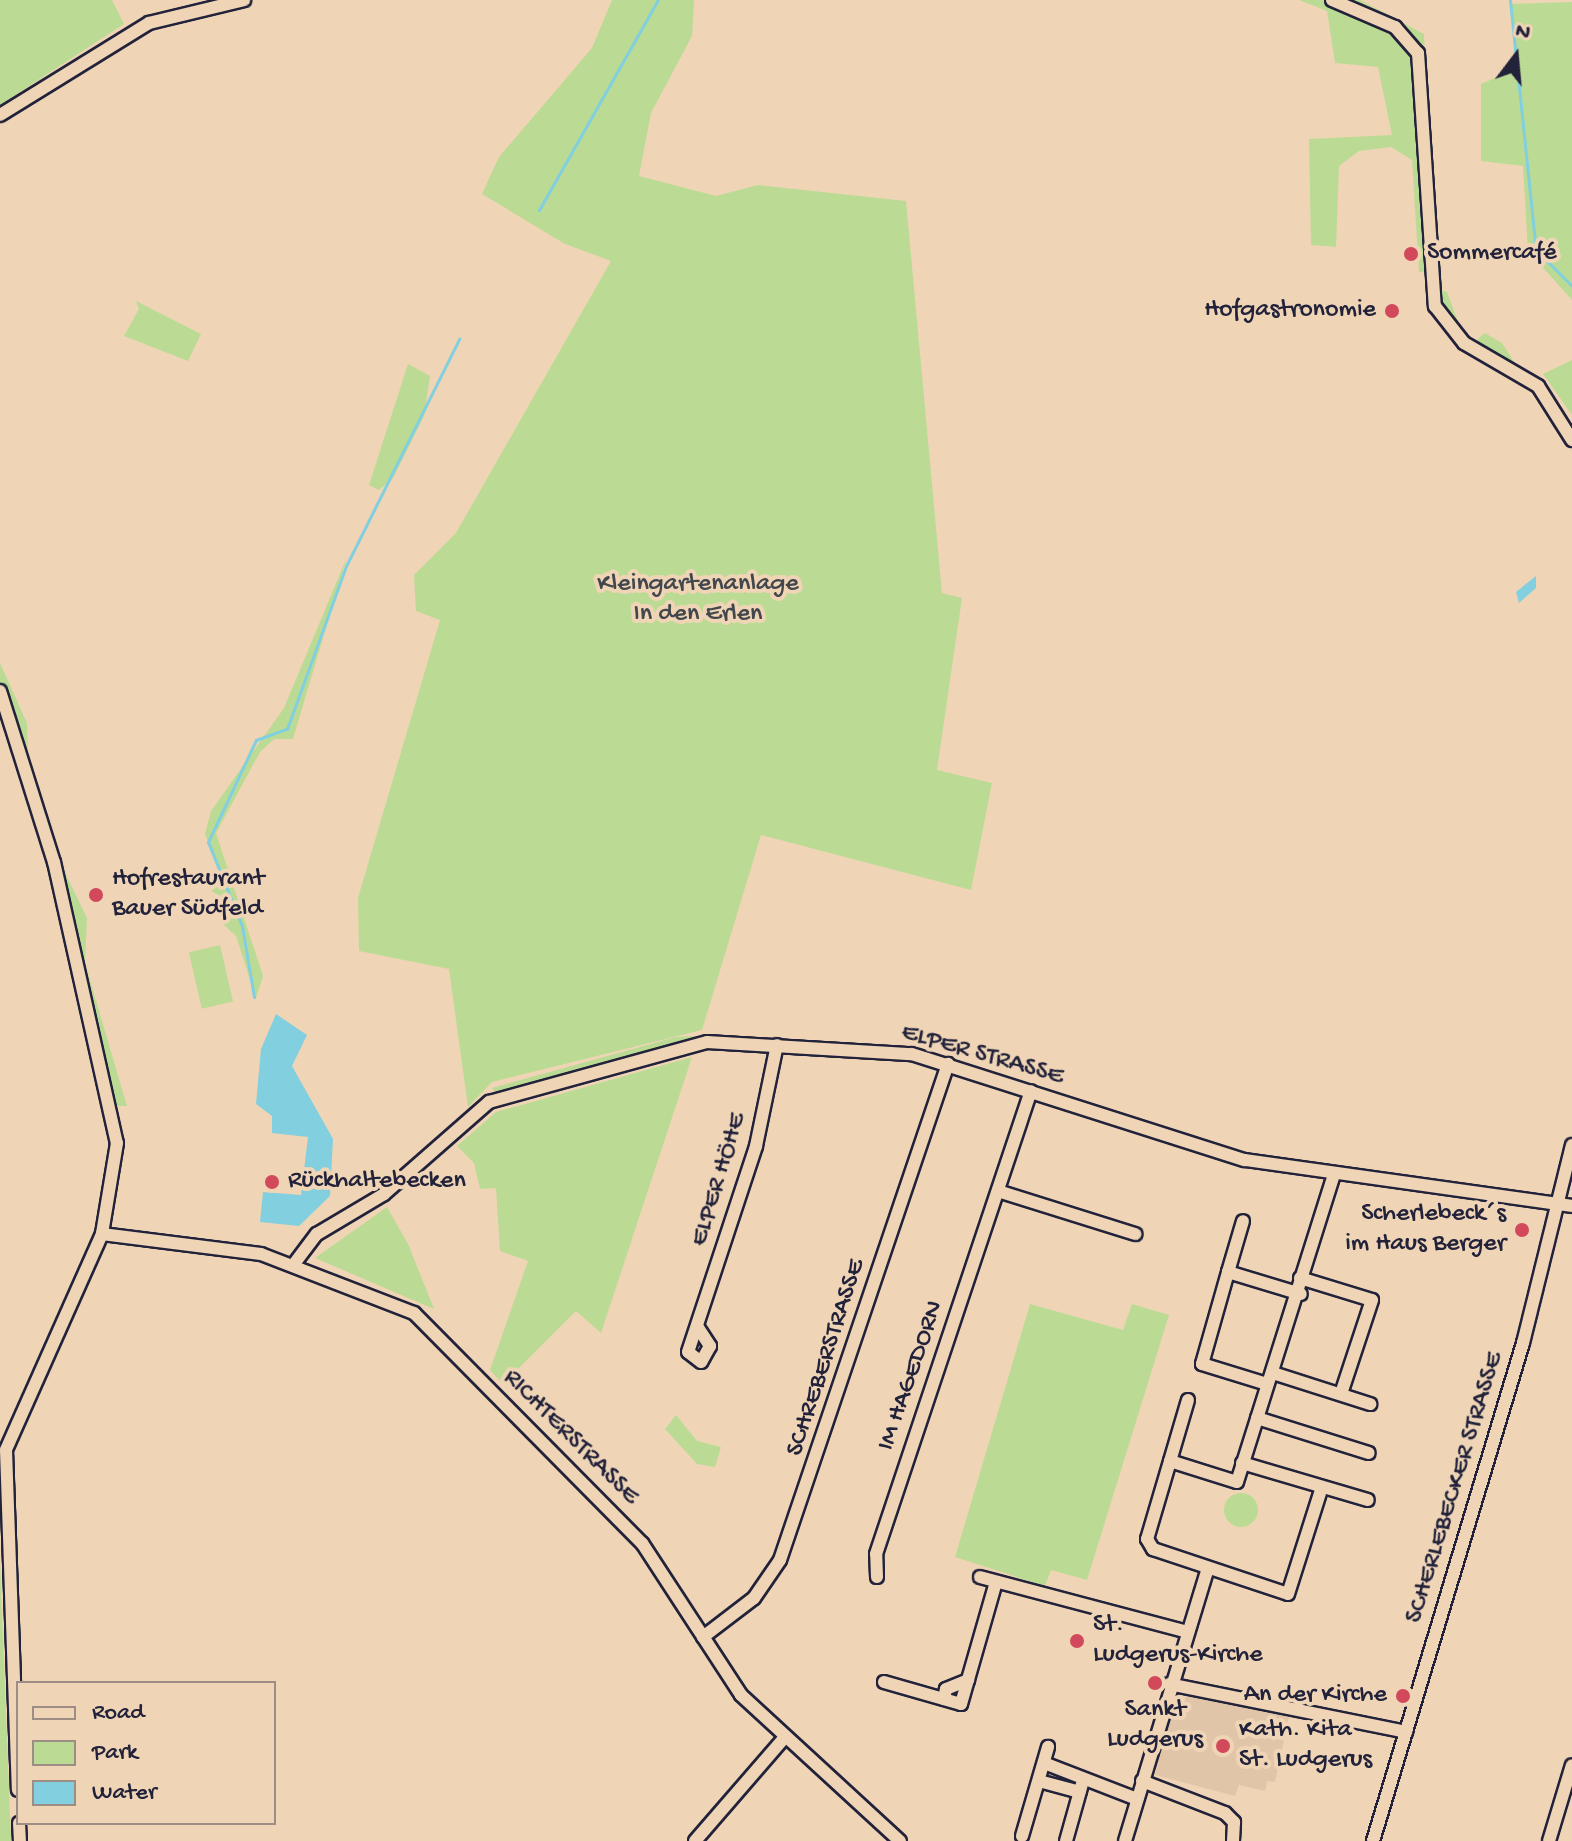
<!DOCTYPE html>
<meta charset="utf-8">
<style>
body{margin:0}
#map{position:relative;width:1572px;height:1841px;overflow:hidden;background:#efd5b6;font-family:"Gochi Hand",sans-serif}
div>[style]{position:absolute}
.built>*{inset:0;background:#e0c5a8}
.green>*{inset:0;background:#bbdb94;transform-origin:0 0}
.round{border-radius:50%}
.water>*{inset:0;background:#81cfdf}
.stream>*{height:3px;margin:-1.5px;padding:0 1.5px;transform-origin:1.5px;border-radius:1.5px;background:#81cfdf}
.roads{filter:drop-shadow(2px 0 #22223b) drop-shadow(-2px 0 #22223b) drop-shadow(0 2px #22223b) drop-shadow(0 -2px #22223b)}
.minor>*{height:12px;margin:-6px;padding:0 6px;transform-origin:6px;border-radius:6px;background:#efd5b6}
.dots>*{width:22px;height:22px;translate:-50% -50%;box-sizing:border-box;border:4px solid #efd5b6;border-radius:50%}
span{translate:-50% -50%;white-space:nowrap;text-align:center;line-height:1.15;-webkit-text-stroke:8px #efd5b6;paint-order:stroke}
.poi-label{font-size:26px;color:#22223b}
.left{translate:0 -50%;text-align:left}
.right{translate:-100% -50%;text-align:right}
.park-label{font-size:26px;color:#41474d}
.street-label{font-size:26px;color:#22223b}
.legend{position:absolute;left:16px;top:1681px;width:260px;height:144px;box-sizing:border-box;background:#efd5b6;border:2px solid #9d8d85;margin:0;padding:10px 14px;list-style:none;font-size:24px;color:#22223b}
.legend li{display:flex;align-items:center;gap:16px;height:40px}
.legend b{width:40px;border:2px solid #9d8d85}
.north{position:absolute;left:1476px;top:16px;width:80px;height:80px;-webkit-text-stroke:6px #efd5b6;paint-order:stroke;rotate:16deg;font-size:22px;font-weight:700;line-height:32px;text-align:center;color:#22223b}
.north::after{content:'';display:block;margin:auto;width:28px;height:36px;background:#22223b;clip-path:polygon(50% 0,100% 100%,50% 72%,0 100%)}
</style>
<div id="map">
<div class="built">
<div style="clip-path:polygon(1186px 1696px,1289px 1717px,1275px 1782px,1267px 1781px,1265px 1791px,1239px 1785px,1235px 1796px,1155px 1775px,1171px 1715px,1181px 1713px)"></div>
</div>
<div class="green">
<div style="clip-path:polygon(0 0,112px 0,124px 24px,0 105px)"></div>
<div style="clip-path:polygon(612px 0,694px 0,692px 36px,651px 113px,639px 176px,716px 196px,758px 185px,906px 201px,942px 593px,962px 598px,937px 770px,992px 783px,971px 890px,761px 835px,702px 1030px,492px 1082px,468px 1107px,449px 969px,359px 951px,358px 898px,440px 620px,416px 611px,414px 575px,456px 533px,611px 261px,565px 244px,482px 194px,499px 157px,592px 48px)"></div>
<div style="clip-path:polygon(1299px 0,1360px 0,1424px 34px,1435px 271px,1419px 272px,1412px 160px,1391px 147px,1359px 151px,1339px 166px,1336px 247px,1311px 245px,1309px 139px,1392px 135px,1378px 67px,1335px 63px,1327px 11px)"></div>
<div style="clip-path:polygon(1572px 2px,1572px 300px,1528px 251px,1523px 166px,1481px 161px,1481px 84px,1516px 69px,1510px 4px)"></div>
<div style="clip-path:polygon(1437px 289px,1447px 292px,1463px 335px,1441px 309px)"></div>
<div style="clip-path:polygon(136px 301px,201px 334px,188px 361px,124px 336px,139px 309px)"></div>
<div style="clip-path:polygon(1485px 333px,1502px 343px,1518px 368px,1473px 343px)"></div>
<div style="clip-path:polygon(1572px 360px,1572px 415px,1543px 374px)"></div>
<div style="clip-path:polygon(408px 364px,430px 376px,424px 416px,393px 478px,379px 490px,369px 485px)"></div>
<div style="clip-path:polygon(347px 557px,293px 739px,274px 739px,260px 752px,216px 833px,263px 976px,256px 998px,236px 936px,223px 924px,233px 917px,226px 899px,211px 891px,224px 881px,205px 834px,211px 811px,284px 708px)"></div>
<div style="clip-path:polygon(0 663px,27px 723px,28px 753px,58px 858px,87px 918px,85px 963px,127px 1106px,104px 1106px,39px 824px,0 701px)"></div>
<div style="left:220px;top:945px;width:58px;height:32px;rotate:77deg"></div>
<div style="clip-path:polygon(676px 1037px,719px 1035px,790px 1039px,705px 1038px,497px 1094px,492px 1088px)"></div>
<div style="clip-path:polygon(692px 1057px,601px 1333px,576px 1311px,503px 1384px,490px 1370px,528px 1261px,500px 1251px,496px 1188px,480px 1189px,474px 1163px,457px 1146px,496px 1112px)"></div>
<div style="clip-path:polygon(387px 1207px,408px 1244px,434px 1309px,315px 1258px)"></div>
<div style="clip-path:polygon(1030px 1304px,1123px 1330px,1132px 1304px,1169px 1315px,1087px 1580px,1051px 1570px,1045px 1586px,955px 1557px)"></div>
<div style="clip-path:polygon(676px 1415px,697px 1441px,721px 1447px,715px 1467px,697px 1464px,665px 1429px)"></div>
<div class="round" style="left:1224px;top:1493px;width:34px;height:34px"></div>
<div style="clip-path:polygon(0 1559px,11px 1841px,0 1841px)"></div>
</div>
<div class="water">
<div style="clip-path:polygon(1536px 576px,1536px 588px,1519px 603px,1516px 592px)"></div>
<div style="clip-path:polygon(276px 1014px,307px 1035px,292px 1066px,333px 1139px,330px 1196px,299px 1226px,260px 1222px,263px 1192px,301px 1195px,308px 1137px,272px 1133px,272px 1116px,256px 1104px,261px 1049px)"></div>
</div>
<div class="stream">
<div style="left:1510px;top:0;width:251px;rotate:84.1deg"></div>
<div style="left:1536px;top:250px;width:51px;rotate:45deg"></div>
<div style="left:539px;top:210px;width:241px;rotate:-60.5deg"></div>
<div style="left:254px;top:997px;width:72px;rotate:-99.6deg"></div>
<div style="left:242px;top:926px;width:91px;rotate:-112deg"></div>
<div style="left:208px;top:842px;width:113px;rotate:-64.8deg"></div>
<div style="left:256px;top:740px;width:33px;rotate:-20deg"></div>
<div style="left:287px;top:729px;width:173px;rotate:-70.1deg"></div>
<div style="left:346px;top:566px;width:254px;rotate:-63.5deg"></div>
</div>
<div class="roads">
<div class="minor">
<div style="left:1332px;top:0;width:69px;rotate:23.2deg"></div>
<div style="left:1395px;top:27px;width:35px;rotate:49deg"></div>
<div style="left:1418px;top:53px;width:254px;rotate:86.2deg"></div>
<div style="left:1435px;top:306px;width:47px;rotate:51.9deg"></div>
<div style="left:1464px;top:343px;width:86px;rotate:30.2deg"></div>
<div style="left:1538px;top:386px;width:64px;rotate:57.8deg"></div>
<div style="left:0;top:115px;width:175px;rotate:-31.7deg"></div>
<div style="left:149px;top:23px;width:98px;rotate:-13.6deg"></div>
<div style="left:0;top:691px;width:179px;rotate:72.5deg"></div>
<div style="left:54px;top:862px;width:288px;rotate:77.4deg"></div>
<div style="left:117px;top:1143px;width:92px;rotate:99.4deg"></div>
<div style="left:102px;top:1234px;width:236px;rotate:114deg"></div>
<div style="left:6px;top:1450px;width:340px;rotate:88deg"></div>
<div style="left:998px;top:1191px;width:144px;rotate:17.4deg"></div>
<div style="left:102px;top:1234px;width:160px;rotate:7.2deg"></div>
<div style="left:261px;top:1254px;width:164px;rotate:21.1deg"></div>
<div style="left:414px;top:1313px;width:324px;rotate:45.3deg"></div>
<div style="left:642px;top:1543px;width:181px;rotate:56.9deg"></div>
<div style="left:741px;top:1695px;width:216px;rotate:42.6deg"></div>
<div style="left:294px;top:1264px;width:38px;rotate:-53deg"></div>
<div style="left:317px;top:1234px;width:78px;rotate:-30.8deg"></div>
<div style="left:384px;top:1194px;width:140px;rotate:-41.2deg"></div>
<div style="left:489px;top:1102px;width:226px;rotate:-15.4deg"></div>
<div style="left:707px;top:1042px;width:205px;rotate:3.4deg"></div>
<div style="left:912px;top:1054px;width:349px;rotate:17.7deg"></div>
<div style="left:1245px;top:1160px;width:330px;rotate:8deg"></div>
<div style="left:1228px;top:1272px;width:53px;rotate:-73.6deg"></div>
<div style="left:1300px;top:1278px;width:75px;rotate:17deg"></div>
<div style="left:1372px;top:1300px;width:99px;rotate:108.3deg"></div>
<div style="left:697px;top:1326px;width:24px;rotate:57deg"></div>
<div style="left:710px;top:1346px;width:18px;rotate:119deg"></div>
<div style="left:701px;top:1362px;width:16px;rotate:-142deg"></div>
<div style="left:688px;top:1352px;width:217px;rotate:-71.7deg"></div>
<div style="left:756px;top:1146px;width:103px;rotate:-78.3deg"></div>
<div style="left:1276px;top:1374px;width:99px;rotate:17.7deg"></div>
<div style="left:1267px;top:1384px;width:68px;rotate:-162.9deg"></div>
<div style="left:1202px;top:1364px;width:96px;rotate:-74.2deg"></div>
<div style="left:1228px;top:1272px;width:76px;rotate:16.8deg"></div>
<div style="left:1188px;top:1400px;width:145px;rotate:106.4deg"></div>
<div style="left:1147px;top:1539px;width:12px;rotate:59deg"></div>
<div style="left:1153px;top:1549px;width:142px;rotate:18.4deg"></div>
<div style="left:1288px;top:1594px;width:112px;rotate:-72.4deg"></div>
<div style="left:1257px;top:1418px;width:117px;rotate:17.4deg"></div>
<div style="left:1170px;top:1461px;width:70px;rotate:17.4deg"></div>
<div style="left:1237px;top:1482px;width:323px;rotate:-72.5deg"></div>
<div style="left:1242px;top:1463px;width:131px;rotate:16.4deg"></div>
<div style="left:877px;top:1577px;width:23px;rotate:-92deg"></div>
<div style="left:876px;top:1554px;width:488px;rotate:-71.5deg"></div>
<div style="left:980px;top:1577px;width:212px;rotate:14.8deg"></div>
<div style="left:703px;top:1637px;width:64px;rotate:-37.4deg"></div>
<div style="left:754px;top:1598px;width:46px;rotate:-55.6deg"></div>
<div style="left:780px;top:1560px;width:524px;rotate:-71.29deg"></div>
<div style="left:884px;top:1682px;width:80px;rotate:15.9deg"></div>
<div style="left:961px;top:1704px;width:127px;rotate:-74deg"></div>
<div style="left:1169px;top:1684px;width:242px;rotate:11.4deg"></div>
<div style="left:944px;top:1699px;width:10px;rotate:-79deg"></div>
<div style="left:946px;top:1689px;width:24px;rotate:-22deg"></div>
<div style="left:1044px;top:1763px;width:100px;rotate:21.2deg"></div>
<div style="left:1039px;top:1781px;width:42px;rotate:15deg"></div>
<div style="left:1142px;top:1781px;width:89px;rotate:21.1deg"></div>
<div style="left:1225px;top:1813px;width:13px;rotate:45deg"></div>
<div style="left:1234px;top:1822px;width:19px;rotate:93deg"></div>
<div style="left:19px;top:1823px;width:18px;rotate:87deg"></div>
<div style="left:1022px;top:1836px;width:93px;rotate:-73.7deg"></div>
<div style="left:695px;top:1841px;width:138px;rotate:-49.1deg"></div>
<div style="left:1066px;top:1841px;width:59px;rotate:-74.3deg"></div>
<div style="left:1125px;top:1841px;width:282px;rotate:-73.1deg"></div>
<div style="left:1373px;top:1841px;width:520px;rotate:-73.24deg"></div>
<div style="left:1523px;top:1343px;width:204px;rotate:-76.1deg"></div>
<div style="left:1549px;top:1841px;width:79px;rotate:-73.2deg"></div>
</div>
</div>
<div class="dots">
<div style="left:1411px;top:254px;background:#d1495b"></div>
<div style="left:1392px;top:311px;background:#d1495b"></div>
<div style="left:96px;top:895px;background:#d1495b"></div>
<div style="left:272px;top:1182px;background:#d1495b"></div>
<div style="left:1522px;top:1230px;background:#d1495b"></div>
<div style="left:1077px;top:1641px;background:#d1495b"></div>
<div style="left:1155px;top:1683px;background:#d1495b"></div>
<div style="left:1403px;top:1696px;background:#d1495b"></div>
<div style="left:1223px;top:1746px;background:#d1495b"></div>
</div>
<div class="poi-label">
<span class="left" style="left:1427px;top:254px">Sommercafé</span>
<span class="right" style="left:1376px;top:311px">Hofgastronomie</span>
<span class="left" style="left:112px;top:895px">Hofrestaurant<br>Bauer Südfeld</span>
<span class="left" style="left:288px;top:1182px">Rückhaltebecken</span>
<span class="right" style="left:1506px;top:1230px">Scherlebeck´s<br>im Haus Berger</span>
<span class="left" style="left:1093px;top:1641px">St.<br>Ludgerus-Kirche</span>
<span class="right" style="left:1387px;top:1696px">An der Kirche</span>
<span style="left:1155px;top:1726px">Sankt<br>Ludgerus</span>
<span class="left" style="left:1239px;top:1746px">Kath. Kita<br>St. Ludgerus</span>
</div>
<div class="park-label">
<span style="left:698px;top:600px">Kleingartenanlage<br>In den Erlen</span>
</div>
<div class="street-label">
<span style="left:982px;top:1056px;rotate:16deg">ELPER STRASSE</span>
<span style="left:720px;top:1180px;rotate:-73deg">ELPER HÖHE</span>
<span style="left:827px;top:1358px;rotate:-72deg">SCHREBERSTRASSE</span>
<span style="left:912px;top:1376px;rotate:-71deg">IM HAGEDORN</span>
<span style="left:570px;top:1438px;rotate:45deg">RICHTERSTRASSE</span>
<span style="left:1456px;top:1488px;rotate:-73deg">SCHERLEBECKER STRASSE</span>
</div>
<ul class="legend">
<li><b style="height:10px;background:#efd5b6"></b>Road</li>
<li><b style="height:22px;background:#bbdb94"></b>Park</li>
<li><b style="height:22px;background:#81cfdf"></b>Water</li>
</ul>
<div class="north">N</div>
</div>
